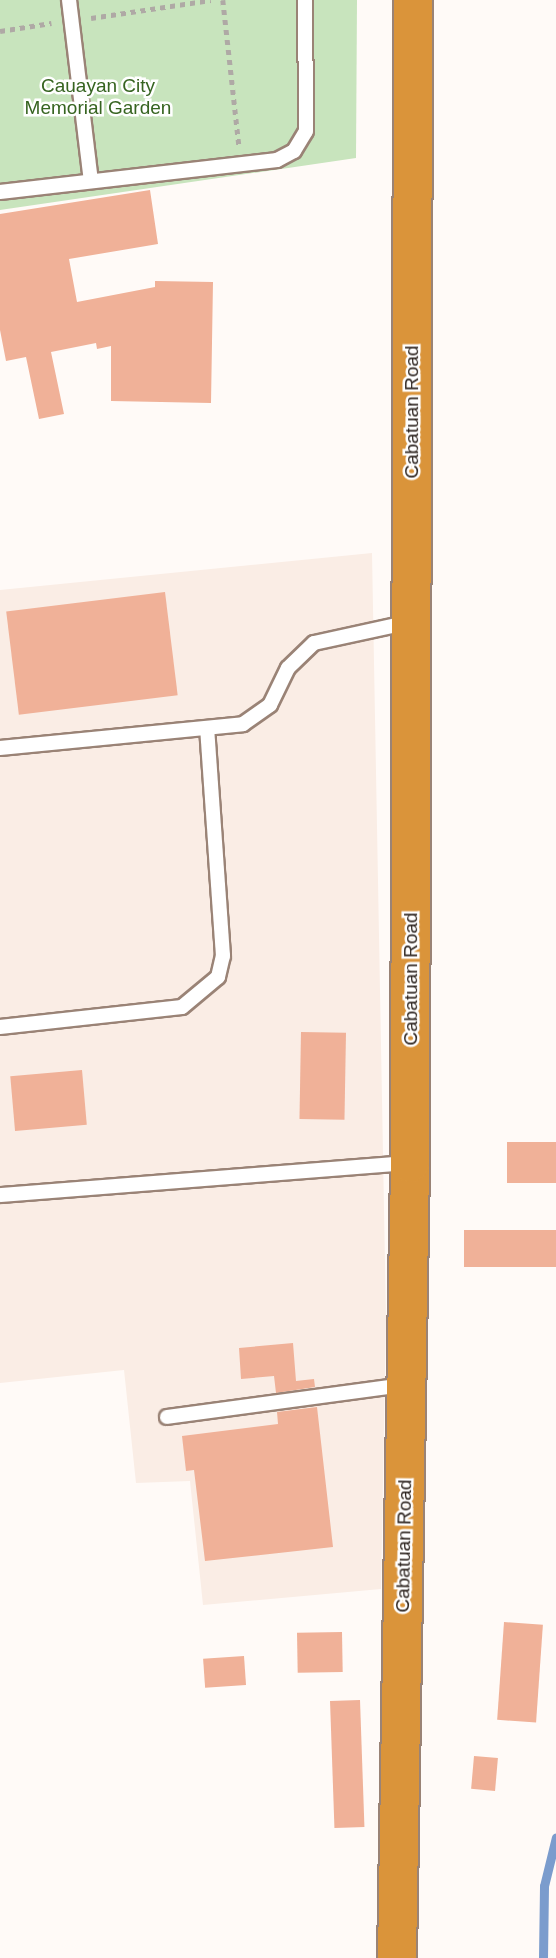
<!DOCTYPE html>
<style>
body{margin:0}
#map{position:relative;width:556px;height:1958px;overflow:hidden;background:#fffaf7;font-family:Arial,sans-serif}
div>[style]{position:absolute}
.built>*{inset:0;background:#faede5}
.green>*{inset:0;background:#c8e4bd}
.stream>*{height:9px;margin:-4.5px;padding:0 4.5px;transform-origin:4.5px;border-radius:4.5px;background:#7b9ccd}
.building>*{inset:0;background:#f0b198;transform-origin:0 0}
.path>*{height:4.5px;margin-top:-2.25px;transform-origin:0;background:repeating-linear-gradient(90deg,#afa9a5 0 5px,transparent 0 10px)}
.roads{filter:drop-shadow(2px 0 #9a8376) drop-shadow(-2px 0 #9a8376) drop-shadow(0 2px #9a8376) drop-shadow(0 -2px #9a8376)}
.service>*{height:14px;margin:-7px;padding:0 7px;transform-origin:7px;border-radius:7px;background:#fff}
.trunk>*{height:38px;margin:-19px;padding:0 19px;transform-origin:19px;border-radius:19px;background:#da943a}
span{translate:-50% -50%;white-space:nowrap;text-align:center;line-height:1.15;-webkit-text-stroke:5px #fff;paint-order:stroke}
.park-label{font-size:19px;color:#366420}
.street-label{font-size:19px;color:#2d241f}
</style>
<div id="map">
<div class="built">
<div style="clip-path:polygon(372px 553px,386px 1318px,381px 1589px,203px 1605px,190px 1481px,136px 1483px,124px 1370px,0 1383px,0 590px)"></div>
</div>
<div class="green">
<div style="clip-path:polygon(0 0,357px 0,356px 158px,0 210px)"></div>
</div>
<div class="stream">
<div style="left:543px;top:1958px;width:72px;rotate:-89.2deg"></div>
<div style="left:544px;top:1886px;width:50px;rotate:-76.2deg"></div>
</div>
<div class="building">
<div style="clip-path:polygon(150px 190px,158px 244px,69px 259px,77px 302px,155px 287px,155px 281px,213px 282px,211px 403px,111px 401px,111px 346px,97px 349px,96px 343px,51px 352px,64px 414px,39px 419px,26px 357px,6px 361px,0 330px,0 214px)"></div>
<div style="left:165px;top:592px;width:104px;height:160px;rotate:83deg"></div>
<div style="left:301px;top:1032px;width:45px;height:87px;rotate:1deg"></div>
<div style="left:82px;top:1070px;width:55px;height:72px;rotate:85deg"></div>
<div style="left:507px;top:1142px;width:49px;height:41px"></div>
<div style="left:464px;top:1230px;width:92px;height:37px"></div>
<div style="clip-path:polygon(293px 1343px,296px 1381px,314px 1379px,315px 1387px,276px 1393px,274px 1376px,241px 1379px,239px 1348px)"></div>
<div style="clip-path:polygon(317px 1407px,333px 1547px,205px 1561px,194px 1470px,186px 1471px,182px 1436px,278px 1424px,277px 1412px)"></div>
<div style="left:504px;top:1622px;width:39px;height:98px;rotate:4deg"></div>
<div style="left:342px;top:1632px;width:40px;height:45px;rotate:89deg"></div>
<div style="left:244px;top:1656px;width:29px;height:41px;rotate:86deg"></div>
<div style="left:360px;top:1700px;width:127px;height:30px;rotate:88deg"></div>
<div style="left:474px;top:1756px;width:24px;height:33px;rotate:5deg"></div>
</div>
<div class="path">
<div style="left:223px;top:0;width:146px;rotate:83.7deg"></div>
<div style="left:91px;top:18px;width:121px;rotate:-8.5deg"></div>
<div style="left:0;top:31px;width:52px;rotate:-8.9deg"></div>
</div>
<div class="roads">
<div class="service">
<div style="left:69px;top:0;width:182px;rotate:83.1deg"></div>
<div style="left:0;top:192px;width:279px;rotate:-6.6deg"></div>
<div style="left:277px;top:160px;width:19px;rotate:-28deg"></div>
<div style="left:294px;top:151px;width:23px;rotate:-59deg"></div>
<div style="left:306px;top:131px;width:131px;rotate:-90.4deg"></div>
<div style="left:0;top:748px;width:244px;rotate:-5.6deg"></div>
<div style="left:243px;top:724px;width:33px;rotate:-35deg"></div>
<div style="left:270px;top:705px;width:41px;rotate:-64.1deg"></div>
<div style="left:288px;top:668px;width:36px;rotate:-44deg"></div>
<div style="left:314px;top:643px;width:98px;rotate:-12.3deg"></div>
<div style="left:0;top:1027px;width:183px;rotate:-6.3deg"></div>
<div style="left:182px;top:1007px;width:47px;rotate:-39.8deg"></div>
<div style="left:218px;top:977px;width:22px;rotate:-77deg"></div>
<div style="left:223px;top:956px;width:228px;rotate:-94deg"></div>
<div style="left:0;top:1195px;width:408px;rotate:-4.5deg"></div>
<div style="left:167px;top:1417px;width:240px;rotate:-7.7deg"></div>
</div>
<div class="trunk">
<div style="left:397px;top:1958px;width:795px;rotate:-89.06deg"></div>
<div style="left:410px;top:1163px;width:1163px;rotate:-89.85deg"></div>
</div>
</div>
<div class="park-label">
<span style="left:98px;top:97px">Cauayan City<br>Memorial Garden</span>
</div>
<div class="street-label">
<span style="left:412px;top:412px;rotate:-90deg">Cabatuan Road</span>
<span style="left:411px;top:979px;rotate:-90deg">Cabatuan Road</span>
<span style="left:404px;top:1546px;rotate:-89deg">Cabatuan Road</span>
</div>
</div>
